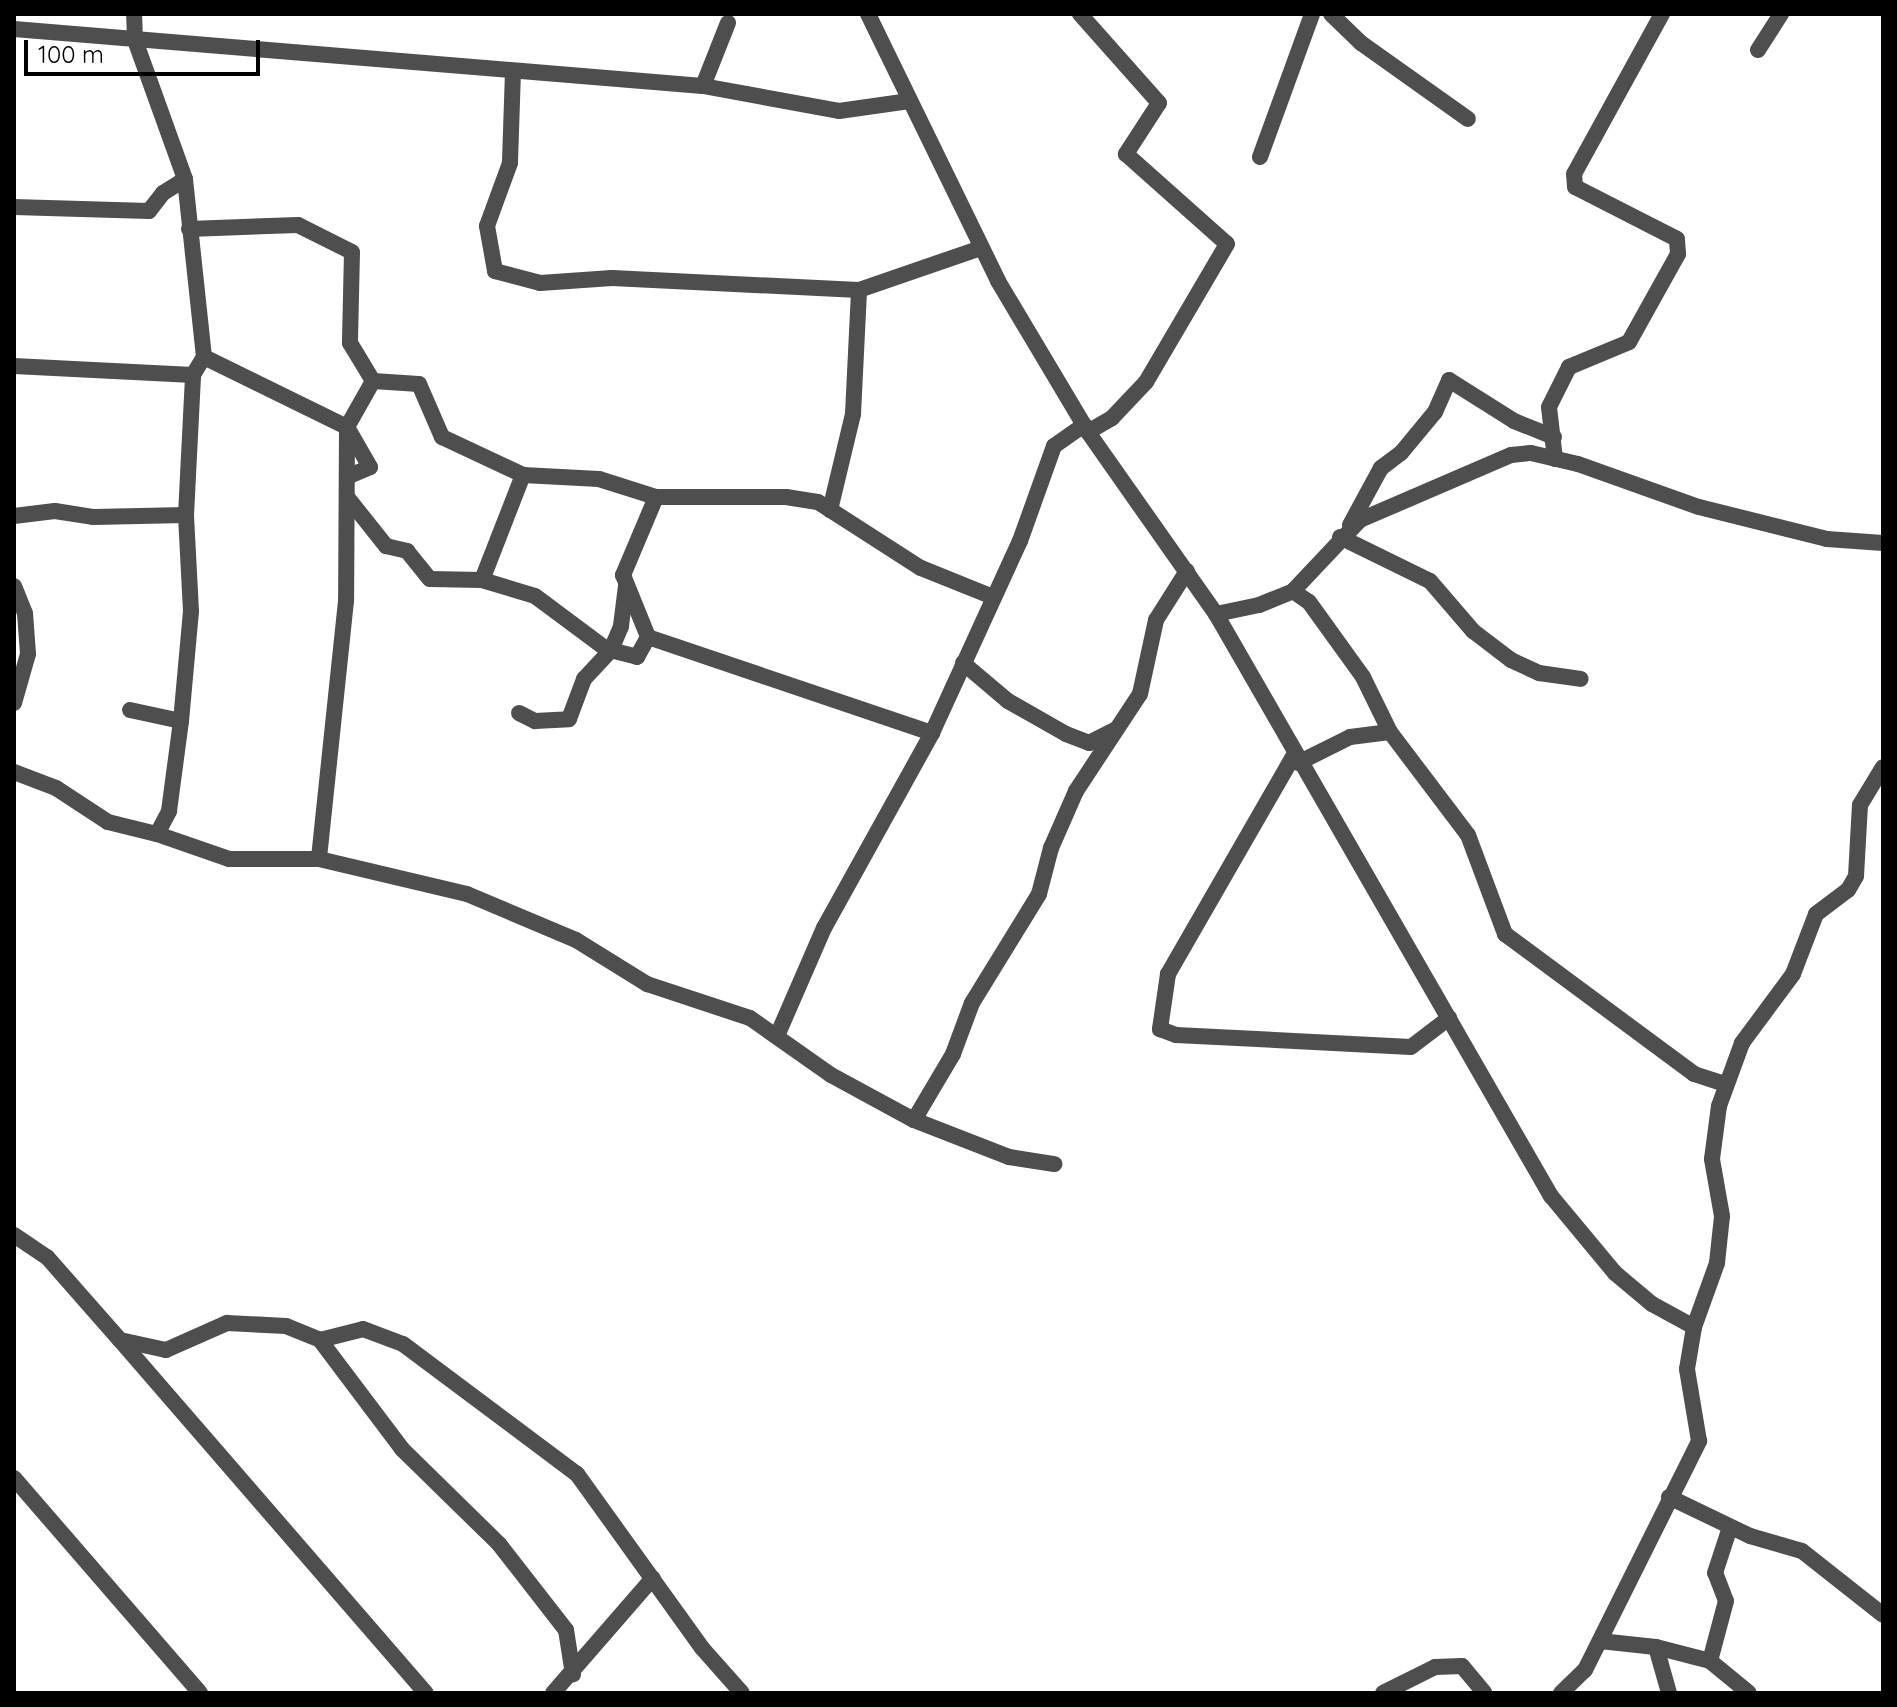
<!DOCTYPE html>
<style>
body{margin:0}
#map{position:relative;width:1897px;height:1707px;overflow:hidden;background:#fff;font-family:Quicksand,sans-serif}
div>[style]{position:absolute}
.minor>*{height:16px;margin:-8px;padding:0 8px;transform-origin:8px;border-radius:8px;background:#4e4e4e}
span{translate:-50% -50%;white-space:nowrap;text-align:center;line-height:1.15;-webkit-text-stroke:6px #fff;paint-order:stroke}
.frame{position:absolute;inset:0;border:16px solid #000;pointer-events:none}
.scale{position:absolute;left:24px;top:40px;width:236px;height:36px;box-sizing:border-box;border:4px solid #000;border-top:0;padding-left:10px;font-size:24px;line-height:28px;white-space:nowrap;color:#000;-webkit-text-stroke:6px #fff;paint-order:stroke}
</style>
<div id="map">
<div class="minor">
<div style="left:868px;top:14px;width:297px;rotate:64deg"></div>
<div style="left:998px;top:281px;width:176px;rotate:59.2deg"></div>
<div style="left:1088px;top:432px;width:223px;rotate:54.9deg"></div>
<div style="left:1216px;top:614px;width:672px;rotate:60.08deg"></div>
<div style="left:1551px;top:1196px;width:100px;rotate:50.3deg"></div>
<div style="left:1615px;top:1273px;width:48px;rotate:40deg"></div>
<div style="left:1652px;top:1304px;width:48px;rotate:28.7deg"></div>
<div style="left:1080px;top:14px;width:119px;rotate:48.4deg"></div>
<div style="left:1159px;top:103px;width:61px;rotate:122.9deg"></div>
<div style="left:1126px;top:154px;width:135px;rotate:41.7deg"></div>
<div style="left:1227px;top:244px;width:160px;rotate:120.4deg"></div>
<div style="left:1146px;top:382px;width:50px;rotate:133.4deg"></div>
<div style="left:1112px;top:418px;width:28px;rotate:150deg"></div>
<div style="left:1331px;top:14px;width:42px;rotate:44deg"></div>
<div style="left:1361px;top:43px;width:131px;rotate:35.4deg"></div>
<div style="left:14px;top:29px;width:691px;rotate:4.73deg"></div>
<div style="left:703px;top:86px;width:138px;rotate:10.4deg"></div>
<div style="left:839px;top:111px;width:71px;rotate:-8.1deg"></div>
<div style="left:1758px;top:50px;width:43px;rotate:-57.4deg"></div>
<div style="left:513px;top:71px;width:92px;rotate:91.9deg"></div>
<div style="left:510px;top:163px;width:67px;rotate:110.1deg"></div>
<div style="left:487px;top:226px;width:46px;rotate:79.9deg"></div>
<div style="left:495px;top:271px;width:47px;rotate:14.9deg"></div>
<div style="left:540px;top:283px;width:72px;rotate:-4deg"></div>
<div style="left:612px;top:278px;width:247px;rotate:2.8deg"></div>
<div style="left:859px;top:290px;width:129px;rotate:-19deg"></div>
<div style="left:703px;top:86px;width:68px;rotate:-68.4deg"></div>
<div style="left:1260px;top:157px;width:152px;rotate:-70deg"></div>
<div style="left:14px;top:207px;width:135px;rotate:1.7deg"></div>
<div style="left:149px;top:211px;width:23px;rotate:-52deg"></div>
<div style="left:163px;top:193px;width:26px;rotate:-32deg"></div>
<div style="left:185px;top:179px;width:148px;rotate:-109.8deg"></div>
<div style="left:135px;top:40px;width:26px;rotate:-92deg"></div>
<div style="left:189px;top:229px;width:109px;rotate:-2.1deg"></div>
<div style="left:298px;top:225px;width:60px;rotate:26.6deg"></div>
<div style="left:352px;top:252px;width:91px;rotate:91.3deg"></div>
<div style="left:350px;top:343px;width:44px;rotate:58.8deg"></div>
<div style="left:373px;top:381px;width:46px;rotate:3.7deg"></div>
<div style="left:419px;top:384px;width:58px;rotate:66.5deg"></div>
<div style="left:442px;top:437px;width:89px;rotate:25.1deg"></div>
<div style="left:523px;top:475px;width:76px;rotate:3deg"></div>
<div style="left:599px;top:479px;width:60px;rotate:17.5deg"></div>
<div style="left:656px;top:497px;width:130px"></div>
<div style="left:786px;top:497px;width:32px;rotate:9deg"></div>
<div style="left:818px;top:502px;width:122px;rotate:32.7deg"></div>
<div style="left:921px;top:568px;width:78px;rotate:21.9deg"></div>
<div style="left:204px;top:357px;width:159px;rotate:26.1deg"></div>
<div style="left:347px;top:427px;width:174px;rotate:90.3deg"></div>
<div style="left:346px;top:601px;width:259px;rotate:96deg"></div>
<div style="left:14px;top:366px;width:179px;rotate:2.9deg"></div>
<div style="left:193px;top:375px;width:21px;rotate:-59deg"></div>
<div style="left:204px;top:357px;width:179px;rotate:-96.1deg"></div>
<div style="left:1555px;top:459px;width:52px;rotate:-96.6deg"></div>
<div style="left:1549px;top:407px;width:45px;rotate:-63.4deg"></div>
<div style="left:1569px;top:367px;width:65px;rotate:-22.6deg"></div>
<div style="left:1629px;top:342px;width:101px;rotate:-60.9deg"></div>
<div style="left:1678px;top:254px;width:15px;rotate:-94deg"></div>
<div style="left:1677px;top:239px;width:114px;rotate:-153deg"></div>
<div style="left:1575px;top:187px;width:13px;rotate:-94deg"></div>
<div style="left:1574px;top:174px;width:183px;rotate:-61.2deg"></div>
<div style="left:347px;top:477px;width:25px;rotate:-23deg"></div>
<div style="left:370px;top:467px;width:46px;rotate:-119.9deg"></div>
<div style="left:347px;top:427px;width:53px;rotate:-60.5deg"></div>
<div style="left:347px;top:497px;width:63px;rotate:51.5deg"></div>
<div style="left:386px;top:546px;width:22px;rotate:13deg"></div>
<div style="left:407px;top:551px;width:36px;rotate:51deg"></div>
<div style="left:430px;top:579px;width:52px;rotate:1.1deg"></div>
<div style="left:482px;top:580px;width:55px;rotate:16.8deg"></div>
<div style="left:535px;top:596px;width:89px;rotate:36.7deg"></div>
<div style="left:606px;top:649px;width:32px;rotate:14deg"></div>
<div style="left:637px;top:657px;width:23px;rotate:-61deg"></div>
<div style="left:656px;top:497px;width:85px;rotate:112.9deg"></div>
<div style="left:623px;top:575px;width:67px;rotate:68deg"></div>
<div style="left:648px;top:637px;width:300px;rotate:18.7deg"></div>
<div style="left:830px;top:510px;width:99px;rotate:-76.5deg"></div>
<div style="left:853px;top:414px;width:124px;rotate:-87.2deg"></div>
<div style="left:14px;top:516px;width:41px;rotate:-7deg"></div>
<div style="left:55px;top:511px;width:38px;rotate:9deg"></div>
<div style="left:93px;top:517px;width:93px;rotate:-1.2deg"></div>
<div style="left:1350px;top:525px;width:65px;rotate:-61.5deg"></div>
<div style="left:1381px;top:468px;width:25px;rotate:-37deg"></div>
<div style="left:1401px;top:453px;width:53px;rotate:-50.3deg"></div>
<div style="left:1435px;top:412px;width:35px;rotate:-66deg"></div>
<div style="left:1449px;top:380px;width:77px;rotate:32.2deg"></div>
<div style="left:1514px;top:421px;width:43px;rotate:21.8deg"></div>
<div style="left:1340px;top:537px;width:100px;rotate:26.1deg"></div>
<div style="left:1430px;top:581px;width:66px;rotate:49.3deg"></div>
<div style="left:1473px;top:631px;width:48px;rotate:37.3deg"></div>
<div style="left:1511px;top:660px;width:31px;rotate:25deg"></div>
<div style="left:1539px;top:673px;width:42px;rotate:8.1deg"></div>
<div style="left:482px;top:580px;width:113px;rotate:-68.7deg"></div>
<div style="left:14px;top:586px;width:29px;rotate:68deg"></div>
<div style="left:25px;top:613px;width:41px;rotate:85.8deg"></div>
<div style="left:28px;top:654px;width:51px;rotate:105.9deg"></div>
<div style="left:1293px;top:591px;width:19px;rotate:35deg"></div>
<div style="left:1309px;top:602px;width:92px;rotate:54.2deg"></div>
<div style="left:1363px;top:677px;width:61px;rotate:63.9deg"></div>
<div style="left:1216px;top:614px;width:44px;rotate:-11.8deg"></div>
<div style="left:1259px;top:605px;width:37px;rotate:-22deg"></div>
<div style="left:1293px;top:591px;width:98px;rotate:-46.7deg"></div>
<div style="left:1360px;top:520px;width:164px;rotate:-23.3deg"></div>
<div style="left:1511px;top:455px;width:20px;rotate:-6deg"></div>
<div style="left:1531px;top:453px;width:48px;rotate:13.2deg"></div>
<div style="left:1578px;top:464px;width:128px;rotate:19.6deg"></div>
<div style="left:1699px;top:507px;width:132px;rotate:14deg"></div>
<div style="left:1827px;top:539px;width:56px;rotate:4.1deg"></div>
<div style="left:963px;top:663px;width:59px;rotate:40.2deg"></div>
<div style="left:1008px;top:701px;width:67px;rotate:29.6deg"></div>
<div style="left:1066px;top:734px;width:25px;rotate:21deg"></div>
<div style="left:1089px;top:743px;width:30px;rotate:-27deg"></div>
<div style="left:130px;top:710px;width:52px;rotate:12.2deg"></div>
<div style="left:181px;top:721px;width:110px;rotate:-84.8deg"></div>
<div style="left:191px;top:611px;width:96px;rotate:-93deg"></div>
<div style="left:186px;top:515px;width:140px;rotate:-87.1deg"></div>
<div style="left:519px;top:713px;width:18px;rotate:27deg"></div>
<div style="left:535px;top:721px;width:34px;rotate:-3deg"></div>
<div style="left:569px;top:719px;width:43px;rotate:-69.4deg"></div>
<div style="left:584px;top:679px;width:40px;rotate:-47deg"></div>
<div style="left:611px;top:650px;width:26px;rotate:-67deg"></div>
<div style="left:621px;top:626px;width:40px;rotate:-82.9deg"></div>
<div style="left:1294px;top:755px;width:253px;rotate:119.9deg"></div>
<div style="left:1168px;top:974px;width:56px;rotate:98.3deg"></div>
<div style="left:1160px;top:1029px;width:17px;rotate:21deg"></div>
<div style="left:1176px;top:1035px;width:235px;rotate:2.9deg"></div>
<div style="left:1411px;top:1047px;width:48px;rotate:-37.3deg"></div>
<div style="left:1298px;top:763px;width:58px;rotate:-26.6deg"></div>
<div style="left:1350px;top:737px;width:40px;rotate:-7.1deg"></div>
<div style="left:1390px;top:732px;width:129px;rotate:52.9deg"></div>
<div style="left:1468px;top:835px;width:106px;rotate:69.5deg"></div>
<div style="left:1505px;top:934px;width:235px;rotate:36.5deg"></div>
<div style="left:1694px;top:1074px;width:33px;rotate:18deg"></div>
<div style="left:14px;top:772px;width:45px;rotate:20.9deg"></div>
<div style="left:56px;top:788px;width:62px;rotate:33.2deg"></div>
<div style="left:108px;top:822px;width:50px;rotate:13.8deg"></div>
<div style="left:157px;top:834px;width:26px;rotate:-62deg"></div>
<div style="left:169px;top:811px;width:91px;rotate:-82.4deg"></div>
<div style="left:157px;top:834px;width:76px;rotate:19.1deg"></div>
<div style="left:229px;top:859px;width:90px"></div>
<div style="left:319px;top:859px;width:152px;rotate:13.3deg"></div>
<div style="left:467px;top:894px;width:118px;rotate:22.9deg"></div>
<div style="left:576px;top:940px;width:84px;rotate:31.8deg"></div>
<div style="left:647px;top:984px;width:108px;rotate:18.3deg"></div>
<div style="left:750px;top:1018px;width:99px;rotate:35.1deg"></div>
<div style="left:831px;top:1075px;width:94px;rotate:28.5deg"></div>
<div style="left:914px;top:1120px;width:102px;rotate:21.3deg"></div>
<div style="left:1009px;top:1157px;width:46px;rotate:8.8deg"></div>
<div style="left:777px;top:1036px;width:118px;rotate:-66.5deg"></div>
<div style="left:824px;top:928px;width:223px;rotate:-61deg"></div>
<div style="left:932px;top:733px;width:211px;rotate:-65.4deg"></div>
<div style="left:1020px;top:541px;width:101px;rotate:-70.3deg"></div>
<div style="left:1054px;top:446px;width:37px;rotate:-35deg"></div>
<div style="left:914px;top:1120px;width:77px;rotate:-59.4deg"></div>
<div style="left:953px;top:1054px;width:54px;rotate:-69.6deg"></div>
<div style="left:972px;top:1003px;width:128px;rotate:-58.4deg"></div>
<div style="left:1039px;top:894px;width:48px;rotate:-75.4deg"></div>
<div style="left:1051px;top:848px;width:62px;rotate:-66.3deg"></div>
<div style="left:1076px;top:791px;width:116px;rotate:-56.6deg"></div>
<div style="left:1140px;top:694px;width:76px;rotate:-77.8deg"></div>
<div style="left:1156px;top:620px;width:58px;rotate:-57.7deg"></div>
<div style="left:14px;top:1235px;width:40px;rotate:34deg"></div>
<div style="left:47px;top:1257px;width:111px;rotate:48.7deg"></div>
<div style="left:120px;top:1340px;width:47px;rotate:12.3deg"></div>
<div style="left:166px;top:1350px;width:67px;rotate:-23.9deg"></div>
<div style="left:227px;top:1323px;width:59px;rotate:2.9deg"></div>
<div style="left:286px;top:1326px;width:37px;rotate:22deg"></div>
<div style="left:320px;top:1340px;width:44px;rotate:-14.3deg"></div>
<div style="left:363px;top:1329px;width:43px;rotate:20.6deg"></div>
<div style="left:403px;top:1344px;width:217px;rotate:36.8deg"></div>
<div style="left:577px;top:1474px;width:214px;rotate:54.3deg"></div>
<div style="left:702px;top:1648px;width:60px;rotate:48.4deg"></div>
<div style="left:120px;top:1340px;width:467px;rotate:49.1deg"></div>
<div style="left:320px;top:1340px;width:136px;rotate:53deg"></div>
<div style="left:402px;top:1449px;width:136px;rotate:44.4deg"></div>
<div style="left:499px;top:1544px;width:109px;rotate:52.1deg"></div>
<div style="left:566px;top:1630px;width:45px;rotate:81deg"></div>
<div style="left:14px;top:1478px;width:284px;rotate:49.1deg"></div>
<div style="left:1669px;top:1497px;width:90px;rotate:25.7deg"></div>
<div style="left:1750px;top:1536px;width:54px;rotate:16.1deg"></div>
<div style="left:1802px;top:1551px;width:103px;rotate:38.3deg"></div>
<div style="left:1600px;top:1641px;width:56px;rotate:6.1deg"></div>
<div style="left:1656px;top:1647px;width:56px;rotate:14.5deg"></div>
<div style="left:1710px;top:1661px;width:50px;rotate:39.4deg"></div>
<div style="left:1656px;top:1647px;width:48px;rotate:74.2deg"></div>
<div style="left:1710px;top:1661px;width:62px;rotate:-75.1deg"></div>
<div style="left:1726px;top:1601px;width:30px;rotate:-111deg"></div>
<div style="left:1715px;top:1573px;width:48px;rotate:-71.9deg"></div>
<div style="left:553px;top:1693px;width:152px;rotate:-49deg"></div>
<div style="left:1383px;top:1693px;width:58px;rotate:-26.6deg"></div>
<div style="left:1435px;top:1667px;width:27px;rotate:-2deg"></div>
<div style="left:1462px;top:1666px;width:35px;rotate:50deg"></div>
<div style="left:1561px;top:1693px;width:33px;rotate:-44deg"></div>
<div style="left:1585px;top:1670px;width:256px;rotate:-63.5deg"></div>
<div style="left:1699px;top:1441px;width:73px;rotate:-99.5deg"></div>
<div style="left:1687px;top:1369px;width:43px;rotate:-80.5deg"></div>
<div style="left:1694px;top:1327px;width:68px;rotate:-70.2deg"></div>
<div style="left:1717px;top:1263px;width:47px;rotate:-83.9deg"></div>
<div style="left:1722px;top:1216px;width:58px;rotate:-100deg"></div>
<div style="left:1712px;top:1159px;width:53px;rotate:-82.5deg"></div>
<div style="left:1719px;top:1106px;width:67px;rotate:-69.9deg"></div>
<div style="left:1742px;top:1043px;width:86px;rotate:-53.5deg"></div>
<div style="left:1793px;top:974px;width:64px;rotate:-69deg"></div>
<div style="left:1816px;top:914px;width:40px;rotate:-37deg"></div>
<div style="left:1848px;top:890px;width:16px;rotate:-60deg"></div>
<div style="left:1856px;top:876px;width:71px;rotate:-86.8deg"></div>
<div style="left:1860px;top:805px;width:44px;rotate:-58.8deg"></div>
</div>
<div class="frame"></div>
<div class="scale">100 m</div>
</div>
